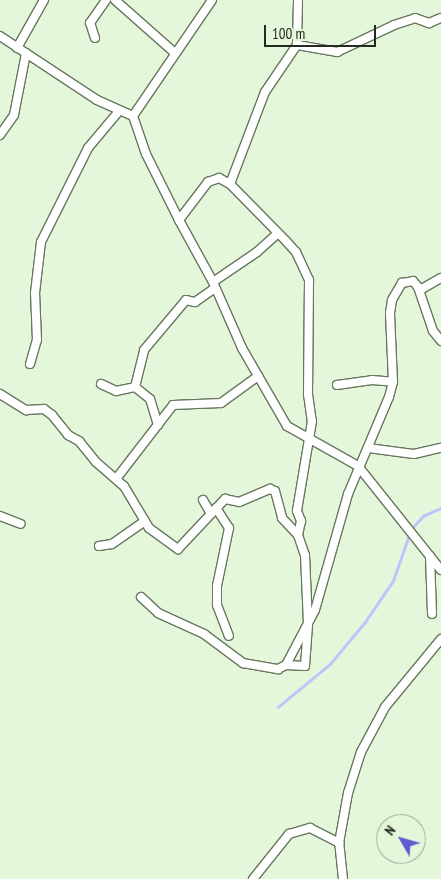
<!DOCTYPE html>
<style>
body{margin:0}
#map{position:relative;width:441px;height:879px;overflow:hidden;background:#e5f7db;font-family:"PT Sans Narrow",sans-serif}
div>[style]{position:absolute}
.stream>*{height:2.5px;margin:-1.25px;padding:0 1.25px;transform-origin:1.25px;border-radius:1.25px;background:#c0c4fb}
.roads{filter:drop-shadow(1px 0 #67775e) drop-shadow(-1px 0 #67775e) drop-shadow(0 1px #67775e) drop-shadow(0 -1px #67775e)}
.minor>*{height:8px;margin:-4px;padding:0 4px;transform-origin:4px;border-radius:4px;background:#fff}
span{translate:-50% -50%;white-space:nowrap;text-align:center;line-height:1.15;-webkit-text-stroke:5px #e5f7db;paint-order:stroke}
.north{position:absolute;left:376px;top:814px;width:50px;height:50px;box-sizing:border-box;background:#e5f7db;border:1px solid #98a590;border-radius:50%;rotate:308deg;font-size:14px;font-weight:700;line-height:20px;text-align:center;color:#242a20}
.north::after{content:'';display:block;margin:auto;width:18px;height:22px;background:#625ad3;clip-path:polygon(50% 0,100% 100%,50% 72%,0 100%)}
.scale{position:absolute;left:264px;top:25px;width:112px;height:22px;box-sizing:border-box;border:2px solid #242a20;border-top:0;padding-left:6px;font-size:15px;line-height:18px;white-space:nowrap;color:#242a20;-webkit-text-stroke:4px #e5f7db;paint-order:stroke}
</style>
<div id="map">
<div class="stream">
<div style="left:278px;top:707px;width:67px;rotate:-39.6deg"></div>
<div style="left:330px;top:664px;width:55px;rotate:-50.2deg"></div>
<div style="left:365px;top:622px;width:50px;rotate:-55.7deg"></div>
<div style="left:393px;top:581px;width:55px;rotate:-70.9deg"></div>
<div style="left:411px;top:529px;width:18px;rotate:-47deg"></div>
<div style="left:423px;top:516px;width:20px;rotate:-24deg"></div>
</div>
<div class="roads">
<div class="minor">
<div style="left:115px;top:0;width:80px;rotate:41.5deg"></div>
<div style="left:0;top:36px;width:116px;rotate:33.4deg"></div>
<div style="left:97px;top:100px;width:39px;rotate:24deg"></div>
<div style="left:133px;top:116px;width:40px;rotate:71.1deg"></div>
<div style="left:146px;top:154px;width:74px;rotate:63.4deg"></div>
<div style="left:179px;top:220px;width:71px;rotate:61.3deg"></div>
<div style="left:213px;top:282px;width:72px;rotate:66.3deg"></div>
<div style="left:242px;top:348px;width:90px;rotate:60deg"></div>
<div style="left:287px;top:426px;width:81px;rotate:29.4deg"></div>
<div style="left:358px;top:466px;width:133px;rotate:51.4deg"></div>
<div style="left:95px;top:38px;width:16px;rotate:-108deg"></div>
<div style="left:90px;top:23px;width:28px;rotate:-55deg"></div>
<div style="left:297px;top:45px;width:41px;rotate:9.9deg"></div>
<div style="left:337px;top:52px;width:63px;rotate:-25.3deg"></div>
<div style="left:394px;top:25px;width:22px;rotate:-18deg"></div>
<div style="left:415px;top:18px;width:15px;rotate:20deg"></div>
<div style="left:429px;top:23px;width:13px;rotate:-23deg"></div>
<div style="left:17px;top:48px;width:55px;rotate:-60.6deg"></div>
<div style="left:133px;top:116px;width:140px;rotate:-55.7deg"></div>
<div style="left:0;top:135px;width:24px;rotate:-55deg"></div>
<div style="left:14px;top:115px;width:63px;rotate:-79deg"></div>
<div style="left:230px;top:184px;width:98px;rotate:-69.2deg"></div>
<div style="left:265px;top:92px;width:57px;rotate:-55.8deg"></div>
<div style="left:297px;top:45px;width:45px;rotate:-88.7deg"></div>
<div style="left:179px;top:220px;width:48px;rotate:-52.7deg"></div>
<div style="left:208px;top:182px;width:12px;rotate:-20deg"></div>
<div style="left:219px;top:178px;width:13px;rotate:29deg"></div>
<div style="left:230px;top:184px;width:80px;rotate:45.5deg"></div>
<div style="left:286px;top:241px;width:15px;rotate:48deg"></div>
<div style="left:296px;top:252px;width:31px;rotate:65deg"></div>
<div style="left:309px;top:280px;width:114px;rotate:90.5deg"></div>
<div style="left:308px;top:394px;width:27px;rotate:82deg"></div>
<div style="left:312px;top:421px;width:91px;rotate:99.5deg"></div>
<div style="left:297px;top:511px;width:11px;rotate:68deg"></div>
<div style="left:301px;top:521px;width:14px;rotate:102deg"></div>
<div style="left:213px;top:282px;width:53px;rotate:-34.3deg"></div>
<div style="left:257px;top:252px;width:28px;rotate:-42deg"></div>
<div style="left:420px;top:290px;width:24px;rotate:-30deg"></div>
<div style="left:30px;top:364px;width:25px;rotate:-74deg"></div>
<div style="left:37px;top:340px;width:47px;rotate:-92.4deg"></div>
<div style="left:35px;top:293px;width:51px;rotate:-83.3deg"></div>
<div style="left:41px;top:242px;width:105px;rotate:-63.4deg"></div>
<div style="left:88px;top:148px;width:48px;rotate:-50deg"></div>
<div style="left:101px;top:384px;width:17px;rotate:25deg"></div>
<div style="left:116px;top:391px;width:19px;rotate:-12deg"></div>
<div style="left:337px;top:385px;width:35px;rotate:-8deg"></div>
<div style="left:372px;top:380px;width:21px;rotate:5deg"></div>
<div style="left:0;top:394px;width:31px;rotate:32deg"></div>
<div style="left:26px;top:410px;width:18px;rotate:-3deg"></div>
<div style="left:44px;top:409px;width:10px;rotate:37deg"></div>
<div style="left:52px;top:415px;width:26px;rotate:51deg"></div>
<div style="left:68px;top:435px;width:13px;rotate:29deg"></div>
<div style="left:79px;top:441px;width:27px;rotate:51deg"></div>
<div style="left:96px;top:462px;width:37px;rotate:41deg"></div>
<div style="left:124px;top:486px;width:49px;rotate:59.2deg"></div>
<div style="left:149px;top:528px;width:36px;rotate:36deg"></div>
<div style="left:178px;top:549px;width:69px;rotate:-46.8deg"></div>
<div style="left:225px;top:499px;width:14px;rotate:12deg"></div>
<div style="left:239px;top:502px;width:34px;rotate:-23deg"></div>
<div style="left:270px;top:489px;width:5px;rotate:22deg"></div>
<div style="left:275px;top:491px;width:28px;rotate:75deg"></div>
<div style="left:282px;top:518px;width:23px;rotate:47deg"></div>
<div style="left:298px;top:535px;width:21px;rotate:71deg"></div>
<div style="left:305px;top:555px;width:70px;rotate:87.5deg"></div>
<div style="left:308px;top:625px;width:41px;rotate:94.2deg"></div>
<div style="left:305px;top:666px;width:19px;rotate:-177deg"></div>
<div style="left:158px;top:425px;width:27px;rotate:-107deg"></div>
<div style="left:150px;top:399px;width:19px;rotate:-141deg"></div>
<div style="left:135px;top:387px;width:38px;rotate:-76deg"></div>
<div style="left:144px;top:350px;width:65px;rotate:-50deg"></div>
<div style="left:186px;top:300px;width:9px;rotate:13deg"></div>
<div style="left:195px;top:302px;width:24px;rotate:-35deg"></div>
<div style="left:368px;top:448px;width:46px;rotate:7.4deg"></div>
<div style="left:414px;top:454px;width:28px;rotate:-13deg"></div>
<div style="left:116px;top:479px;width:93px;rotate:-52.4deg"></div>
<div style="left:173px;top:405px;width:48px;rotate:-2.4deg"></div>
<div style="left:221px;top:403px;width:46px;rotate:-36.1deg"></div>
<div style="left:203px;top:500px;width:16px;rotate:60deg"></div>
<div style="left:216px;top:508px;width:24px;rotate:57deg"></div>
<div style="left:229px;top:528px;width:59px;rotate:101.7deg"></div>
<div style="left:217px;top:586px;width:19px;rotate:90deg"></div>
<div style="left:217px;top:605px;width:33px;rotate:69deg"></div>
<div style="left:0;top:516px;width:22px;rotate:21deg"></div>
<div style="left:99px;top:546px;width:13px;rotate:-9deg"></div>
<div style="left:112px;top:544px;width:40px;rotate:-34.9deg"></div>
<div style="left:430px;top:556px;width:58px;rotate:88deg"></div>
<div style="left:141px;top:597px;width:23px;rotate:43deg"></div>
<div style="left:158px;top:613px;width:51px;rotate:24.5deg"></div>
<div style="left:204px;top:634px;width:49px;rotate:36.6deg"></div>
<div style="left:243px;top:663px;width:36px;rotate:10deg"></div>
<div style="left:278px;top:669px;width:9px;rotate:-27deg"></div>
<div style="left:286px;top:665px;width:62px;rotate:-62.2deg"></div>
<div style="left:315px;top:610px;width:121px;rotate:-74.1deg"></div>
<div style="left:348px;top:494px;width:105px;rotate:-67.1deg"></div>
<div style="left:389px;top:397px;width:16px;rotate:-75deg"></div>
<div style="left:393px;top:382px;width:69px;rotate:-92.5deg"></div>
<div style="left:390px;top:313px;width:13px;rotate:-81deg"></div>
<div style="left:392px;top:300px;width:20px;rotate:-60deg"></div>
<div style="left:402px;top:283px;width:11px;rotate:-10deg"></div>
<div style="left:413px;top:281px;width:8px;rotate:50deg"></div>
<div style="left:418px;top:287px;width:46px;rotate:71.2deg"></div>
<div style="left:433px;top:331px;width:13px;rotate:51deg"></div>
<div style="left:253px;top:879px;width:58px;rotate:-51.3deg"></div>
<div style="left:289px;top:834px;width:22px;rotate:-16deg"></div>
<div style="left:310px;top:828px;width:33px;rotate:27deg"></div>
<div style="left:343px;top:879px;width:36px;rotate:-96deg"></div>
<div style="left:339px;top:843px;width:51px;rotate:-79.8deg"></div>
<div style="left:348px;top:793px;width:43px;rotate:-72.4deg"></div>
<div style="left:361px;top:752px;width:51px;rotate:-61.9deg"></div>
<div style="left:385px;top:707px;width:88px;rotate:-50.5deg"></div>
</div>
</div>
<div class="north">N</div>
<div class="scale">100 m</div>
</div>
